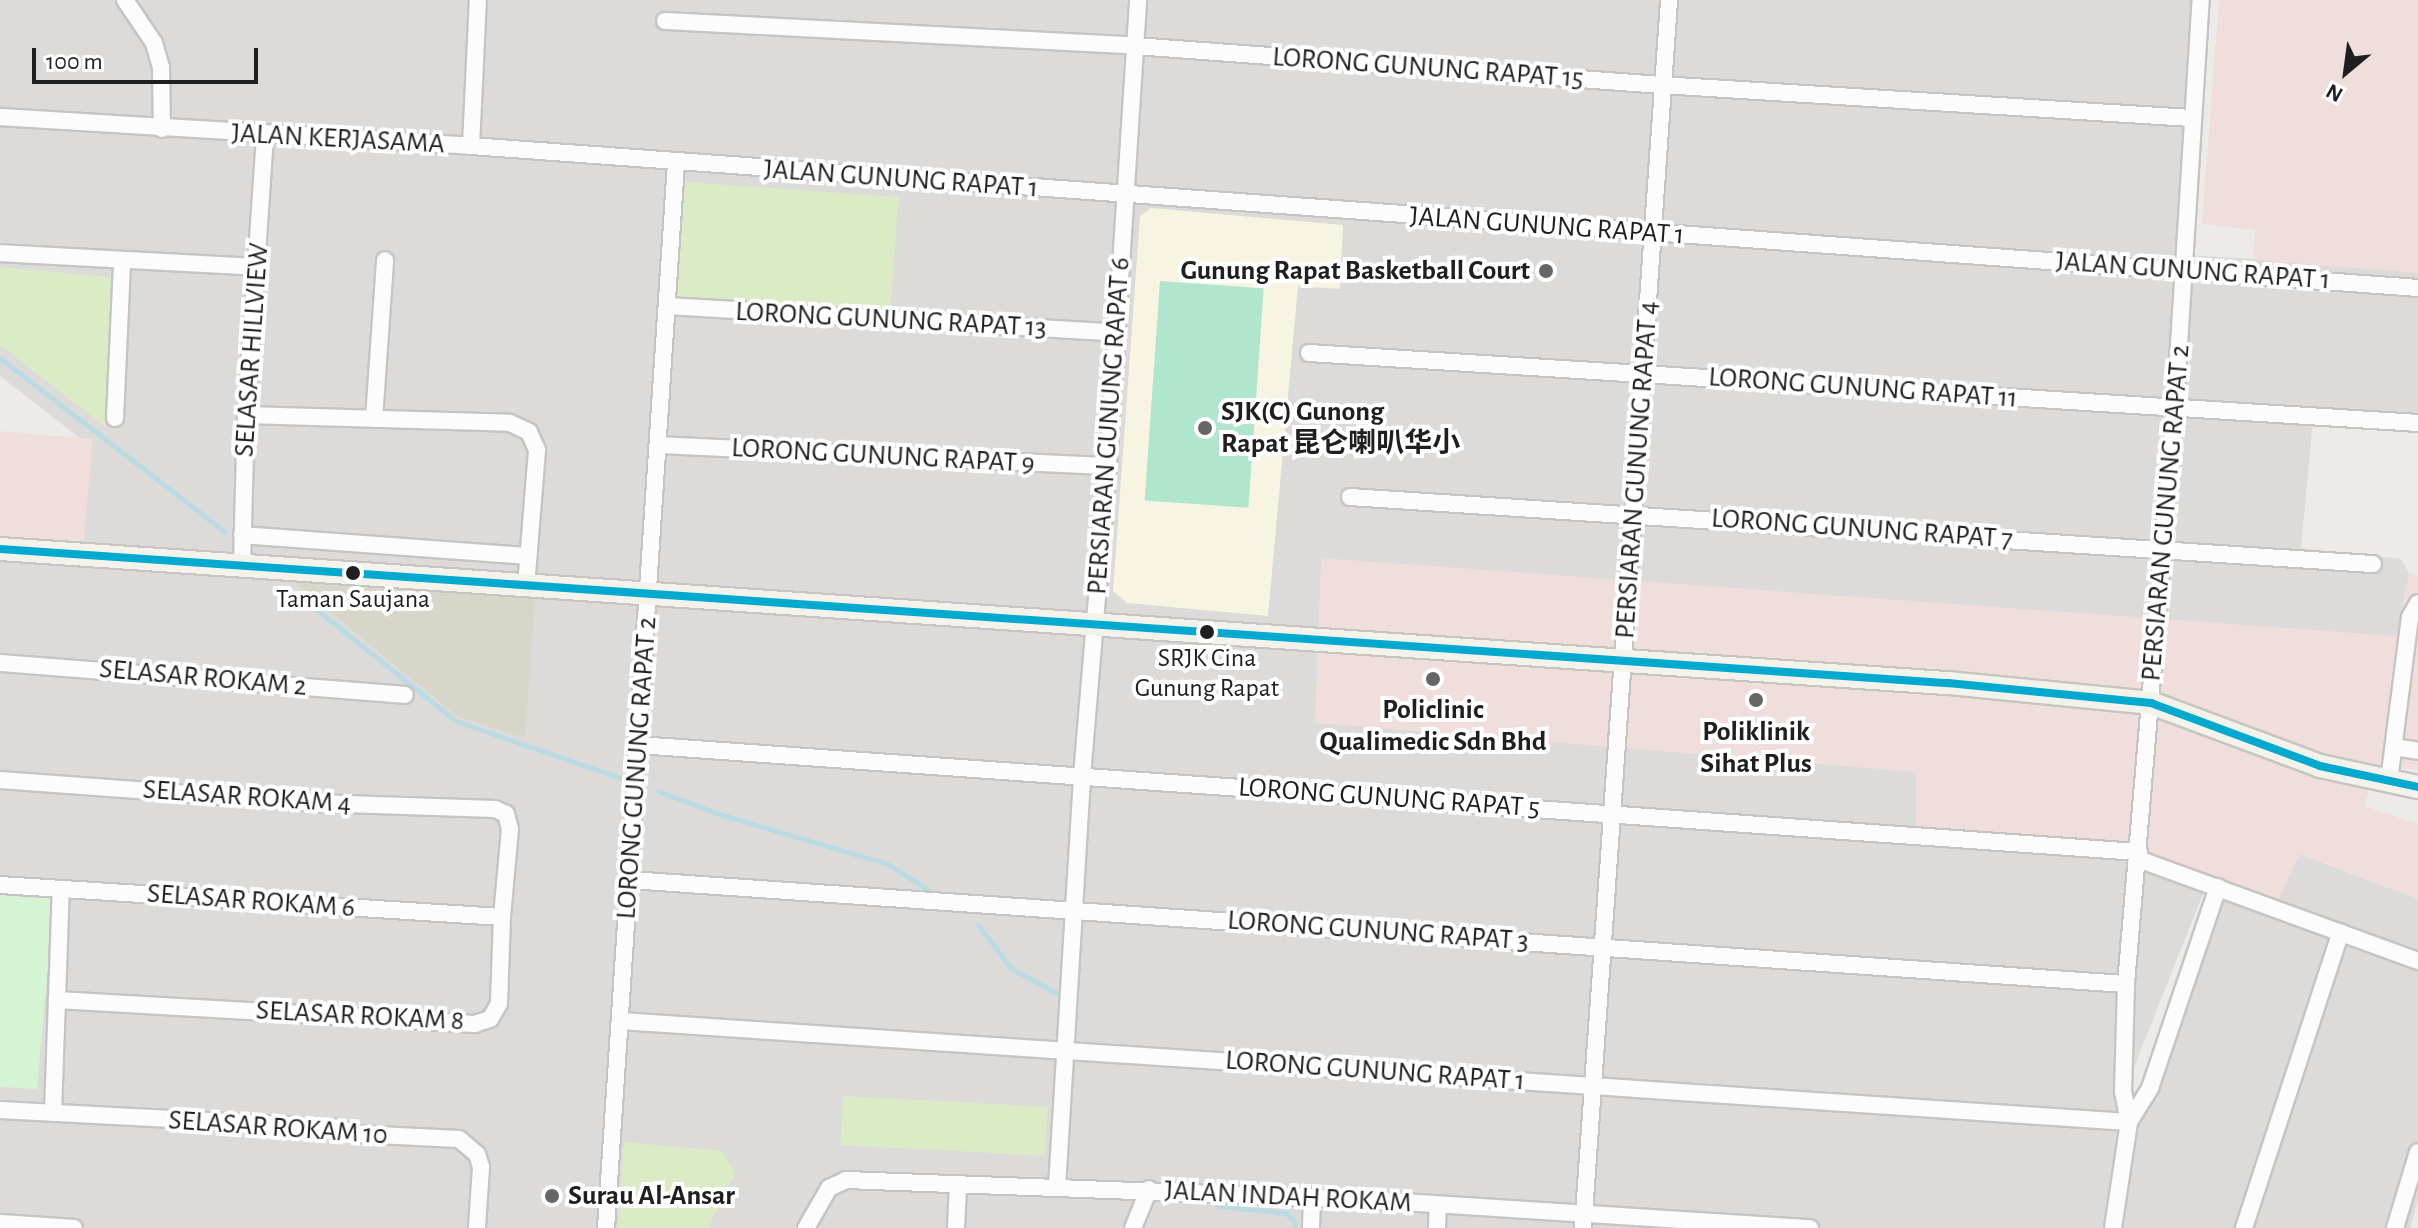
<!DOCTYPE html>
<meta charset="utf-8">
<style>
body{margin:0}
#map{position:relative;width:2418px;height:1228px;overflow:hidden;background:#edebe8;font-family:"Alegreya Sans","Noto Sans SC",sans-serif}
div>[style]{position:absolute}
.residential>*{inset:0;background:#dcdbd9}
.commercial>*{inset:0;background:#efdedc;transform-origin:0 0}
.education>*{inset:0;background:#f7f5e2}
.construction>*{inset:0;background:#d7d6c9}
.grass>*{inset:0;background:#dbebc5;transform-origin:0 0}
.park>*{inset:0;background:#d5f4d4}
.pitch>*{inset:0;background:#b1e6ce;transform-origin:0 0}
.stream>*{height:5px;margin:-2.5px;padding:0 2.5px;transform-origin:2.5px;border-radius:2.5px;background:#badbe2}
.roads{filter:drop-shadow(2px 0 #c6c5c4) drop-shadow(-2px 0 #c6c5c4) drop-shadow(0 2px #c6c5c4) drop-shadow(0 -2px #c6c5c4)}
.street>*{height:16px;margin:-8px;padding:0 8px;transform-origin:8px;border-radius:8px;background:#fcfcfc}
.secondary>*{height:22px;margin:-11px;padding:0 11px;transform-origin:11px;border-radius:11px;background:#f3f3eb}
.bus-1>*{height:8px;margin:-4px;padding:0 4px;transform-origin:4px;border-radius:4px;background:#00a9ce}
.dots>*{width:22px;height:22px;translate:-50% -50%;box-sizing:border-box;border:4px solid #fff;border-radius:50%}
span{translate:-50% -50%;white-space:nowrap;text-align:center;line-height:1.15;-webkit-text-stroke:8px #fff;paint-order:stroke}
.bus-label{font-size:26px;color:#1f1f1f}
.street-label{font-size:28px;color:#1f1f1f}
.poi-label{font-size:28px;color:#1f1f1f;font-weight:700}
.right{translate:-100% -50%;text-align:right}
.left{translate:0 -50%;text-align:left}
.north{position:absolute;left:2306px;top:32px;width:80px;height:80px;-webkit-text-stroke:6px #fff;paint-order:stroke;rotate:209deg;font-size:22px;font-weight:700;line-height:32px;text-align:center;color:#1f1f1f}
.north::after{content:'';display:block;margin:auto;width:28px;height:36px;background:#1f1f1f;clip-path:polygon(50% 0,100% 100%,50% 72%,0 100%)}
.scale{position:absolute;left:32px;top:48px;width:226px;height:36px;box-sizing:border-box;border:4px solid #1f1f1f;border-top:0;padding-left:10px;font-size:24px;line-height:28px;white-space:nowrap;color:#1f1f1f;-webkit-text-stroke:6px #fff;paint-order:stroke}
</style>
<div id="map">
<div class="residential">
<div style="clip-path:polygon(0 0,2201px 0,2187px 255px,2418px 268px,2418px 431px,2313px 421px,2301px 548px,2401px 559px,2409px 574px,2397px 636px,2139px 852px,2119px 1146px,2214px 880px,2299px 854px,2418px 899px,2418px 1199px,2410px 1228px,0 1228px,0 433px,81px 439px,0 376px)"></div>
<div style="clip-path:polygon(2147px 861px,2206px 886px,2129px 1080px,2132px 981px)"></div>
</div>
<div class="commercial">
<div style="clip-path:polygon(2219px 0,2418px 0,2418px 273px,2254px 260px,2255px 230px,2202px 224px)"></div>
<div style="left:0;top:431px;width:93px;height:118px;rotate:5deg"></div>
<div style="clip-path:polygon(1321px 558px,2397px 636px,2409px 574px,2418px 575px,2418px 770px,2375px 765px,2364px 806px,2418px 824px,2418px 899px,2299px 854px,2278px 902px,2145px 856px,1916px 829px,1916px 772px,1315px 723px)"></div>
</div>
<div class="education">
<div style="clip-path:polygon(1151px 208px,1343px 225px,1340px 289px,1298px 286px,1268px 616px,1127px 603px,1113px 591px,1140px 216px)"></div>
</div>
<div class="construction">
<div style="clip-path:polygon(295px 583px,535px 599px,525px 738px,457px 716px)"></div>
</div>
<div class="grass">
<div style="left:685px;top:182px;width:214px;height:115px;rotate:4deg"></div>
<div style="clip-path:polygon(0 267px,111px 277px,106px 427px,0 345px)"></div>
<div style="left:843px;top:1096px;width:205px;height:49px;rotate:3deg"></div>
<div style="clip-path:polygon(624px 1142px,722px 1151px,735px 1173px,708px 1228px,618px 1228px)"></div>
</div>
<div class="park">
<div style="clip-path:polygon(0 895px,54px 899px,37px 1089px,0 1087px)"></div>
</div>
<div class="pitch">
<div style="left:1160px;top:281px;width:104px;height:220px;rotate:4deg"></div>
</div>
<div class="stream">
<div style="left:0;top:358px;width:284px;rotate:37.7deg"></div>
<div style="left:306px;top:601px;width:192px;rotate:38.7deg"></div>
<div style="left:456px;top:721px;width:180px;rotate:19.1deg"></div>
<div style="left:658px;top:791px;width:68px;rotate:20.6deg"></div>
<div style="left:722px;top:815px;width:173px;rotate:16.4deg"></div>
<div style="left:888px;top:864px;width:48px;rotate:33deg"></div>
<div style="left:978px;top:925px;width:54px;rotate:52.5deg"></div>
<div style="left:1011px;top:968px;width:51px;rotate:29.1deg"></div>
<div style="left:1218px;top:1206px;width:68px;rotate:5.9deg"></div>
<div style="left:1286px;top:1213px;width:13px;rotate:45deg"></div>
<div style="left:1295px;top:1222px;width:6px;rotate:90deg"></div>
</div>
<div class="roads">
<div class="street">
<div style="left:125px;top:0;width:52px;rotate:56deg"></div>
<div style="left:154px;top:43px;width:25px;rotate:74deg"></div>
<div style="left:161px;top:67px;width:62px;rotate:89.1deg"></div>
<div style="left:665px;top:21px;width:471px;rotate:3deg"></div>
<div style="left:1135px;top:46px;width:527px;rotate:4.24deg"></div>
<div style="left:1661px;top:85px;width:531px;rotate:3.56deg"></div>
<div style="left:0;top:117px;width:472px;rotate:3.5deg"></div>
<div style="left:471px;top:146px;width:1952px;rotate:4.17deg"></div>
<div style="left:471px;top:146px;width:146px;rotate:-87.3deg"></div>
<div style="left:0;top:253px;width:258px;rotate:3.1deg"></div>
<div style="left:667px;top:306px;width:449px;rotate:3.4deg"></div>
<div style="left:1309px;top:353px;width:1111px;rotate:3.61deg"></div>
<div style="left:246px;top:415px;width:264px;rotate:1.7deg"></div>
<div style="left:510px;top:423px;width:21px;rotate:25deg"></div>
<div style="left:529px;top:432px;width:20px;rotate:66deg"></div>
<div style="left:537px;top:450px;width:137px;rotate:94.6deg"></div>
<div style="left:115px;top:418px;width:156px;rotate:-87.4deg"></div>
<div style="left:374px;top:419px;width:159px;rotate:-86deg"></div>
<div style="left:658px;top:445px;width:450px;rotate:2.7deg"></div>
<div style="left:1350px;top:497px;width:1025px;rotate:3.75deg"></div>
<div style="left:242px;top:535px;width:287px;rotate:4.2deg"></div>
<div style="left:242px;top:565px;width:150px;rotate:-88.5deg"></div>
<div style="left:246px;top:415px;width:281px;rotate:-86.1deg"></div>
<div style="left:0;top:663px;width:406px;rotate:4.5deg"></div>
<div style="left:638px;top:745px;width:1505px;rotate:4.08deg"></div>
<div style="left:2394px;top:747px;width:24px;rotate:9deg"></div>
<div style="left:0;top:780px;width:316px;rotate:4.2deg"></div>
<div style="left:315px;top:803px;width:180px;rotate:1.9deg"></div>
<div style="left:495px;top:809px;width:12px;rotate:24deg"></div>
<div style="left:506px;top:814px;width:16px;rotate:75deg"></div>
<div style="left:510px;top:829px;width:88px;rotate:95.2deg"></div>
<div style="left:502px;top:917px;width:87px;rotate:92deg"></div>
<div style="left:499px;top:1004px;width:17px;rotate:121deg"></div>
<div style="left:490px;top:1019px;width:16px;rotate:162deg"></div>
<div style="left:475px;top:1024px;width:419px;rotate:-176.7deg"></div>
<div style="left:2396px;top:785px;width:8px;rotate:-150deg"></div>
<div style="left:2389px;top:781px;width:165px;rotate:-82.7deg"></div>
<div style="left:2410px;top:617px;width:16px;rotate:-60deg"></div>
<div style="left:2138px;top:859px;width:298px;rotate:20deg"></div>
<div style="left:630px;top:880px;width:1500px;rotate:3.98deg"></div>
<div style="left:0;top:885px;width:503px;rotate:3.65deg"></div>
<div style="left:621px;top:1021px;width:1511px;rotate:3.83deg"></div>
<div style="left:0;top:1110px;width:338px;rotate:3deg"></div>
<div style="left:338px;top:1128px;width:20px;rotate:18deg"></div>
<div style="left:357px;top:1134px;width:102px;rotate:2.8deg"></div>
<div style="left:459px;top:1139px;width:23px;rotate:40deg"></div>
<div style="left:477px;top:1154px;width:14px;rotate:73deg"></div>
<div style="left:481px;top:1167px;width:61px;rotate:93.8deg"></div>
<div style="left:53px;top:1113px;width:224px;rotate:-88deg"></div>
<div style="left:2129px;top:1122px;width:40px;rotate:-58deg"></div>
<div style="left:2150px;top:1088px;width:212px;rotate:-71.3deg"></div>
<div style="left:1057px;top:1187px;width:412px;rotate:-86.5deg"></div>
<div style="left:1082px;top:776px;width:311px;rotate:-85.2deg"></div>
<div style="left:1108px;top:466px;width:467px;rotate:-86.3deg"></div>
<div style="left:0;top:1223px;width:74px;rotate:3.9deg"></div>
<div style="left:606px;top:1228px;width:1067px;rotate:-86.24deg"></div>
<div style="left:806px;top:1228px;width:46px;rotate:-60.1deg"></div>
<div style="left:829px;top:1188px;width:19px;rotate:-25deg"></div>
<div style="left:846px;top:1180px;width:526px;rotate:2.18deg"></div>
<div style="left:1372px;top:1200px;width:439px;rotate:3.7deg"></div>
<div style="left:956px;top:1228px;width:43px;rotate:-87.3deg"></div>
<div style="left:1133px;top:1228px;width:42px;rotate:-67.7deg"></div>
<div style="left:1311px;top:1228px;width:31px;rotate:-88deg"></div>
<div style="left:1437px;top:1228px;width:23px;rotate:-88deg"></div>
<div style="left:1583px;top:1228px;width:1231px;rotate:-85.99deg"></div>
<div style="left:2113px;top:1228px;width:107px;rotate:-81.4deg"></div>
<div style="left:2129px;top:1122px;width:31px;rotate:-101deg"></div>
<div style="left:2123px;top:1092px;width:108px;rotate:-88.4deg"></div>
<div style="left:2126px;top:984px;width:578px;rotate:-85.14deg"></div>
<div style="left:2175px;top:408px;width:409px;rotate:-86.4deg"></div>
<div style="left:2244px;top:1228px;width:311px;rotate:-71.9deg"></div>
<div style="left:2395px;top:1228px;width:79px;rotate:-73.2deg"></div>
</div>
<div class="secondary">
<div style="left:0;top:549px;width:1953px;rotate:3.94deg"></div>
<div style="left:1948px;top:683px;width:204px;rotate:5.6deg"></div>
<div style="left:2151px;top:703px;width:180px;rotate:20.4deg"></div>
<div style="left:2320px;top:766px;width:100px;rotate:12.1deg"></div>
</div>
</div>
<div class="bus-1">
<div style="left:0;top:549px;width:1953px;rotate:3.94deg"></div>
<div style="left:1948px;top:683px;width:204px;rotate:5.6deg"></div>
<div style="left:2151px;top:703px;width:180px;rotate:20.4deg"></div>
<div style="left:2320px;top:766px;width:100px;rotate:12.1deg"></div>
</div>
<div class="dots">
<div style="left:1546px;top:271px;background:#676665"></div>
<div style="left:1205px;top:428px;background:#676665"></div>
<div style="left:353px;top:573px;background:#1f1f1f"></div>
<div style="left:1207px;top:632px;background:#1f1f1f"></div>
<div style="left:1433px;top:679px;background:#676665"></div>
<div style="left:1756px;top:700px;background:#676665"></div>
<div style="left:552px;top:1196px;background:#676665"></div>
</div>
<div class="bus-label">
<span style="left:353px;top:600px">Taman Saujana</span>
<span style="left:1207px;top:674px">SRJK Cina<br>Gunung Rapat</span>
</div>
<div class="street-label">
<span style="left:1428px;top:68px;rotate:4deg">LORONG GUNUNG RAPAT 15</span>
<span style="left:338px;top:139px;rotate:3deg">JALAN KERJASAMA</span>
<span style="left:901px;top:179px;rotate:4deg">JALAN GUNUNG RAPAT 1</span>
<span style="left:1547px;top:226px;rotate:4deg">JALAN GUNUNG RAPAT 1</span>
<span style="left:2193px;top:271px;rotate:4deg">JALAN GUNUNG RAPAT 1</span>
<span style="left:891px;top:320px;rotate:3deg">LORONG GUNUNG RAPAT 13</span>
<span style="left:252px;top:350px;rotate:-86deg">SELASAR HILLVIEW</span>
<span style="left:1863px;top:388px;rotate:4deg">LORONG GUNUNG RAPAT 11</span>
<span style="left:1109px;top:426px;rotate:-86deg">PERSIARAN GUNUNG RAPAT 6</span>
<span style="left:883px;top:456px;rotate:3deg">LORONG GUNUNG RAPAT 9</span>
<span style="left:1637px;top:470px;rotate:-86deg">PERSIARAN GUNUNG RAPAT 4</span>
<span style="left:2166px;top:513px;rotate:-85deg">PERSIARAN GUNUNG RAPAT 2</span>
<span style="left:1862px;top:529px;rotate:4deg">LORONG GUNUNG RAPAT 7</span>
<span style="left:203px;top:678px;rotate:5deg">SELASAR ROKAM 2</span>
<span style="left:637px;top:768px;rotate:-86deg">LORONG GUNUNG RAPAT 2</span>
<span style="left:247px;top:797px;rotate:4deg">SELASAR ROKAM 4</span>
<span style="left:1389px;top:798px;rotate:4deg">LORONG GUNUNG RAPAT 5</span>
<span style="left:251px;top:901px;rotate:4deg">SELASAR ROKAM 6</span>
<span style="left:1378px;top:931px;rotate:4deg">LORONG GUNUNG RAPAT 3</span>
<span style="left:360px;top:1016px;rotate:3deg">SELASAR ROKAM 8</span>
<span style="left:1375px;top:1071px;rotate:4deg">LORONG GUNUNG RAPAT 1</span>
<span style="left:278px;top:1128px;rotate:4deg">SELASAR ROKAM 10</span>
<span style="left:1288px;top:1197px;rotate:3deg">JALAN INDAH ROKAM</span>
</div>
<div class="poi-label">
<span class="right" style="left:1530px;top:271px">Gunung Rapat Basketball Court</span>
<span class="left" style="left:1221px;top:428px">SJK(C) Gunong<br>Rapat 昆仑喇叭华小</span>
<span style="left:1433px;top:726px">Policlinic<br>Qualimedic Sdn Bhd</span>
<span style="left:1756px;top:748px">Poliklinik<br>Sihat Plus</span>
<span class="left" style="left:568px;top:1196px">Surau Al-Ansar</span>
</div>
<div class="north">N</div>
<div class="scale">100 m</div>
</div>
